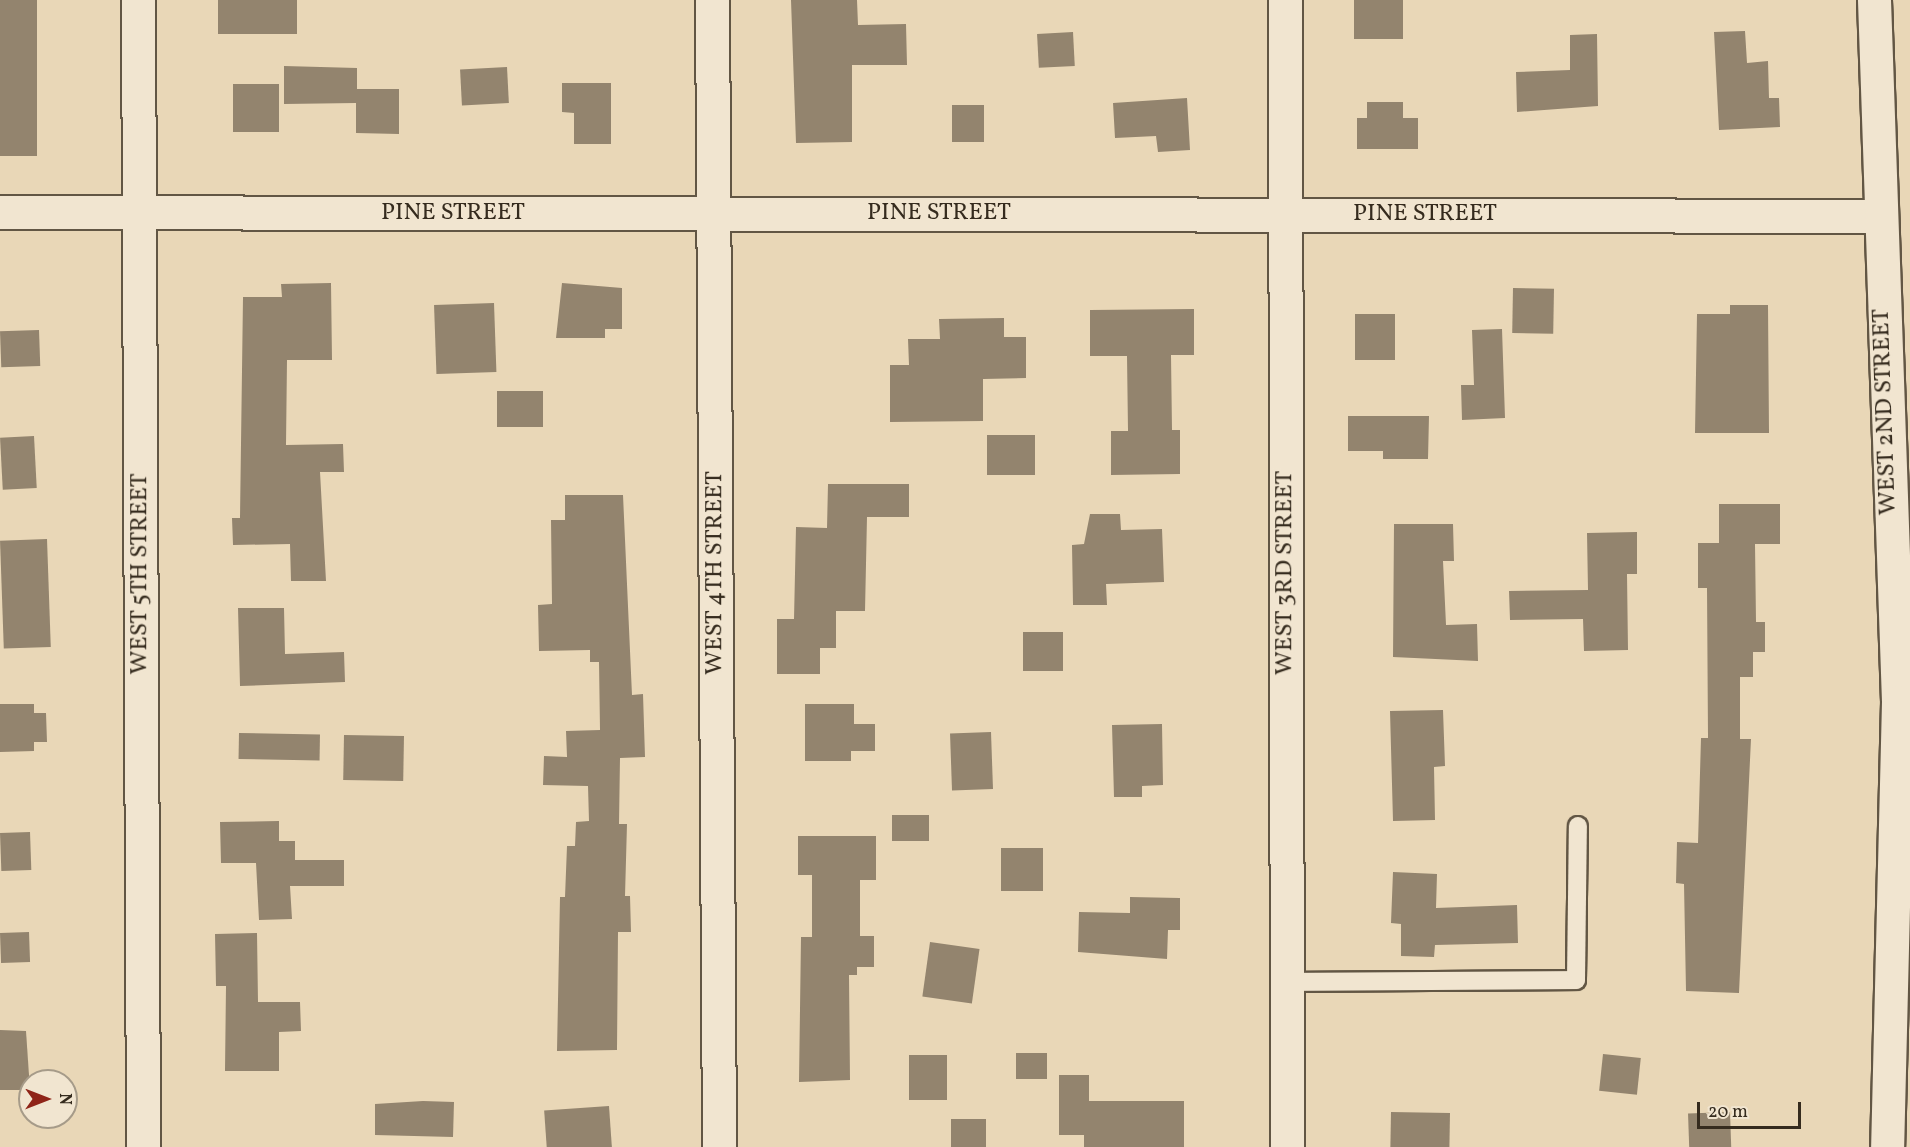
<!DOCTYPE html>
<style>
body{margin:0}
#map{position:relative;width:1910px;height:1147px;overflow:hidden;background:#e9d7b7;font-family:Vollkorn,serif}
div>[style]{position:absolute}
.building>*{inset:0;background:#93846e;transform-origin:0 0}
.roads{filter:drop-shadow(2px 0 #625644) drop-shadow(-2px 0 #625644) drop-shadow(0 2px #625644) drop-shadow(0 -2px #625644)}
.lane>*{height:18px;margin:-9px;padding:0 9px;transform-origin:9px;border-radius:9px;background:#f1e5d0}
.street>*{height:33px;margin:-16.5px;padding:0 16.5px;transform-origin:16.5px;border-radius:16.5px;background:#f1e5d0}
.secondary>*{height:33px;margin:-16.5px;padding:0 16.5px;transform-origin:16.5px;border-radius:16.5px;background:#f1e5d0}
span{translate:-50% -50%;white-space:nowrap;text-align:center;line-height:1.15;-webkit-text-stroke:4.5px #f1e5d0;paint-order:stroke}
.street-label{font-size:24px;color:#352b1e}
.north{position:absolute;left:18px;top:1069px;width:60px;height:60px;box-sizing:border-box;background:#f1e5d0;border:2px solid #a69b89;border-radius:50%;rotate:90deg;font-size:16px;font-weight:700;line-height:24px;text-align:center;color:#352b1e}
.north::after{content:'';display:block;margin:auto;width:21px;height:27px;background:#8f2418;clip-path:polygon(50% 0,100% 100%,50% 72%,0 100%)}
.scale{position:absolute;left:1697px;top:1102px;width:104px;height:27px;box-sizing:border-box;border:3px solid #352b1e;border-top:0;padding-left:8px;font-size:18px;line-height:21px;white-space:nowrap;color:#352b1e;-webkit-text-stroke:4px #f1e5d0;paint-order:stroke}
</style>
<div id="map">
<div class="building">
<div style="left:0;top:0;width:37px;height:156px"></div>
<div style="left:218px;top:0;width:79px;height:34px"></div>
<div style="clip-path:polygon(791px 0,857px 0,858px 25px,906px 24px,907px 65px,852px 65px,852px 142px,796px 143px)"></div>
<div style="left:1354px;top:0;width:49px;height:39px"></div>
<div style="clip-path:polygon(1745px 31px,1747px 63px,1768px 61px,1769px 98px,1779px 98px,1780px 127px,1719px 130px,1714px 32px)"></div>
<div style="left:1073px;top:32px;width:34px;height:36px;rotate:87deg"></div>
<div style="clip-path:polygon(1597px 34px,1598px 106px,1517px 112px,1516px 72px,1570px 70px,1570px 35px)"></div>
<div style="clip-path:polygon(284px 66px,357px 68px,357px 89px,399px 89px,399px 134px,356px 133px,356px 97px,356px 103px,284px 104px)"></div>
<div style="left:507px;top:67px;width:36px;height:47px;rotate:87deg"></div>
<div style="clip-path:polygon(562px 83px,611px 83px,611px 144px,574px 144px,574px 113px,562px 112px)"></div>
<div style="left:279px;top:84px;width:48px;height:46px;rotate:90deg"></div>
<div style="clip-path:polygon(1187px 98px,1190px 150px,1158px 152px,1156px 136px,1115px 138px,1113px 103px)"></div>
<div style="clip-path:polygon(1367px 102px,1403px 102px,1403px 118px,1418px 118px,1418px 149px,1357px 149px,1357px 118px,1367px 118px)"></div>
<div style="left:952px;top:105px;width:32px;height:37px"></div>
<div style="clip-path:polygon(331px 283px,332px 360px,287px 360px,286px 445px,343px 444px,344px 472px,320px 472px,326px 581px,291px 581px,290px 544px,233px 545px,232px 518px,240px 518px,243px 297px,282px 297px,281px 284px)"></div>
<div style="clip-path:polygon(562px 283px,622px 288px,622px 329px,605px 329px,605px 338px,556px 338px)"></div>
<div style="left:1513px;top:288px;width:41px;height:45px;rotate:1deg"></div>
<div style="left:494px;top:303px;width:69px;height:60px;rotate:88deg"></div>
<div style="clip-path:polygon(1730px 305px,1768px 305px,1769px 433px,1695px 433px,1697px 314px,1730px 314px)"></div>
<div style="clip-path:polygon(1194px 309px,1194px 355px,1171px 355px,1172px 430px,1180px 430px,1180px 474px,1111px 475px,1111px 431px,1128px 431px,1127px 356px,1090px 356px,1090px 310px)"></div>
<div style="left:1355px;top:314px;width:40px;height:46px"></div>
<div style="clip-path:polygon(1004px 318px,1004px 337px,1026px 337px,1026px 378px,983px 379px,983px 421px,890px 422px,890px 365px,909px 365px,908px 339px,940px 339px,939px 319px)"></div>
<div style="clip-path:polygon(1502px 329px,1505px 418px,1462px 420px,1461px 385px,1474px 385px,1472px 330px)"></div>
<div style="left:39px;top:330px;width:36px;height:39px;rotate:88deg"></div>
<div style="left:497px;top:391px;width:46px;height:36px"></div>
<div style="clip-path:polygon(1348px 416px,1429px 416px,1428px 459px,1383px 459px,1383px 451px,1348px 451px)"></div>
<div style="left:987px;top:435px;width:48px;height:40px"></div>
<div style="left:34px;top:436px;width:52px;height:34px;rotate:87deg"></div>
<div style="clip-path:polygon(828px 484px,909px 484px,909px 517px,867px 517px,865px 611px,836px 611px,836px 648px,820px 648px,820px 674px,777px 674px,777px 619px,794px 619px,796px 527px,827px 528px)"></div>
<div style="clip-path:polygon(565px 495px,623px 495px,632px 695px,643px 694px,645px 757px,620px 758px,619px 824px,627px 824px,625px 896px,630px 896px,631px 932px,618px 932px,617px 1050px,557px 1051px,560px 897px,565px 897px,567px 846px,575px 846px,576px 822px,589px 821px,588px 786px,543px 785px,544px 756px,567px 757px,566px 731px,600px 730px,599px 662px,590px 662px,590px 650px,539px 651px,538px 605px,552px 604px,551px 520px,565px 520px)"></div>
<div style="clip-path:polygon(1719px 504px,1780px 504px,1780px 544px,1755px 544px,1756px 622px,1765px 622px,1765px 652px,1753px 652px,1753px 677px,1740px 677px,1740px 739px,1751px 739px,1739px 993px,1686px 991px,1684px 884px,1676px 883px,1677px 842px,1698px 843px,1701px 738px,1708px 738px,1707px 588px,1698px 588px,1698px 543px,1719px 543px)"></div>
<div style="clip-path:polygon(1090px 514px,1120px 514px,1121px 530px,1162px 529px,1164px 582px,1106px 584px,1107px 605px,1073px 605px,1072px 545px,1084px 544px)"></div>
<div style="clip-path:polygon(1394px 524px,1453px 524px,1454px 561px,1443px 561px,1446px 625px,1477px 624px,1478px 661px,1393px 657px)"></div>
<div style="clip-path:polygon(1637px 532px,1637px 574px,1627px 574px,1628px 650px,1584px 651px,1583px 619px,1510px 620px,1509px 591px,1588px 590px,1587px 533px)"></div>
<div style="left:47px;top:539px;width:108px;height:47px;rotate:88deg"></div>
<div style="clip-path:polygon(238px 608px,284px 608px,285px 654px,344px 652px,345px 682px,240px 686px)"></div>
<div style="left:1063px;top:632px;width:39px;height:40px;rotate:90deg"></div>
<div style="clip-path:polygon(0 704px,34px 704px,34px 713px,46px 713px,47px 742px,34px 742px,34px 751px,0 752px)"></div>
<div style="clip-path:polygon(805px 704px,854px 704px,854px 724px,875px 724px,875px 751px,851px 751px,851px 761px,805px 761px)"></div>
<div style="clip-path:polygon(1443px 710px,1445px 766px,1434px 767px,1435px 820px,1393px 821px,1390px 711px)"></div>
<div style="clip-path:polygon(1162px 724px,1163px 785px,1142px 786px,1142px 797px,1114px 797px,1112px 725px)"></div>
<div style="left:991px;top:732px;width:57px;height:41px;rotate:88deg"></div>
<div style="left:239px;top:733px;width:81px;height:26px;rotate:1deg"></div>
<div style="left:344px;top:735px;width:60px;height:45px;rotate:1deg"></div>
<div style="left:892px;top:815px;width:37px;height:26px"></div>
<div style="clip-path:polygon(279px 821px,279px 841px,295px 841px,295px 860px,344px 860px,344px 886px,290px 886px,292px 919px,259px 920px,256px 863px,221px 863px,220px 822px)"></div>
<div style="left:30px;top:832px;width:38px;height:30px;rotate:88deg"></div>
<div style="clip-path:polygon(798px 836px,876px 836px,876px 880px,860px 880px,860px 936px,874px 936px,874px 967px,857px 967px,857px 975px,849px 975px,850px 1080px,799px 1082px,801px 937px,812px 937px,812px 875px,798px 875px)"></div>
<div style="left:1001px;top:848px;width:42px;height:43px"></div>
<div style="clip-path:polygon(1393px 872px,1437px 874px,1436px 908px,1517px 905px,1518px 943px,1435px 945px,1434px 957px,1401px 956px,1401px 924px,1391px 923px)"></div>
<div style="clip-path:polygon(1130px 897px,1180px 898px,1180px 930px,1168px 930px,1167px 959px,1078px 952px,1079px 912px,1130px 913px)"></div>
<div style="left:29px;top:932px;width:30px;height:29px;rotate:88deg"></div>
<div style="clip-path:polygon(257px 933px,258px 1002px,300px 1002px,301px 1031px,279px 1032px,279px 1071px,225px 1071px,226px 986px,216px 986px,215px 934px)"></div>
<div style="left:930px;top:942px;width:50px;height:55px;rotate:8deg"></div>
<div style="clip-path:polygon(0 1030px,26px 1031px,30px 1090px,0 1090px)"></div>
<div style="left:1016px;top:1053px;width:31px;height:26px"></div>
<div style="left:1603px;top:1054px;width:38px;height:37px;rotate:6deg"></div>
<div style="left:947px;top:1055px;width:45px;height:38px;rotate:90deg"></div>
<div style="clip-path:polygon(1059px 1075px,1089px 1075px,1089px 1101px,1184px 1101px,1184px 1147px,1084px 1147px,1084px 1135px,1059px 1135px)"></div>
<div style="clip-path:polygon(423px 1101px,454px 1102px,453px 1137px,375px 1135px,375px 1104px)"></div>
<div style="left:609px;top:1106px;width:41px;height:65px;rotate:86deg"></div>
<div style="left:1391px;top:1112px;width:59px;height:35px;rotate:1deg"></div>
<div style="left:1730px;top:1112px;width:35px;height:42px;rotate:88deg"></div>
<div style="left:951px;top:1119px;width:35px;height:28px"></div>
</div>
<div class="roads">
<div class="lane">
<div style="left:1287px;top:982px;width:289px;rotate:-0.4deg"></div>
<div style="left:1576px;top:980px;width:154px;rotate:-89.3deg"></div>
</div>
<div class="street">
<div style="left:138px;top:0;width:1147px;rotate:89.75deg"></div>
<div style="left:1285px;top:0;width:1147px;rotate:89.9deg"></div>
<div style="left:0;top:212px;width:1878px;rotate:0.12deg"></div>
</div>
<div class="secondary">
<div style="left:712px;top:0;width:1147px;rotate:89.65deg"></div>
<div style="left:1874px;top:0;width:702px;rotate:88.04deg"></div>
<div style="left:1898px;top:702px;width:445px;rotate:91.4deg"></div>
</div>
</div>
<div class="street-label">
<span style="left:453px;top:214px">PINE STREET</span>
<span style="left:939px;top:214px">PINE STREET</span>
<span style="left:1425px;top:215px">PINE STREET</span>
<span style="left:1886px;top:412px;rotate:-92deg">WEST 2ND STREET</span>
<span style="left:716px;top:573px;rotate:-90deg">WEST 4TH STREET</span>
<span style="left:1286px;top:573px;rotate:-90deg">WEST 3RD STREET</span>
<span style="left:141px;top:574px;rotate:-90deg">WEST 5TH STREET</span>
</div>
<div class="north">N</div>
<div class="scale">20 m</div>
</div>
